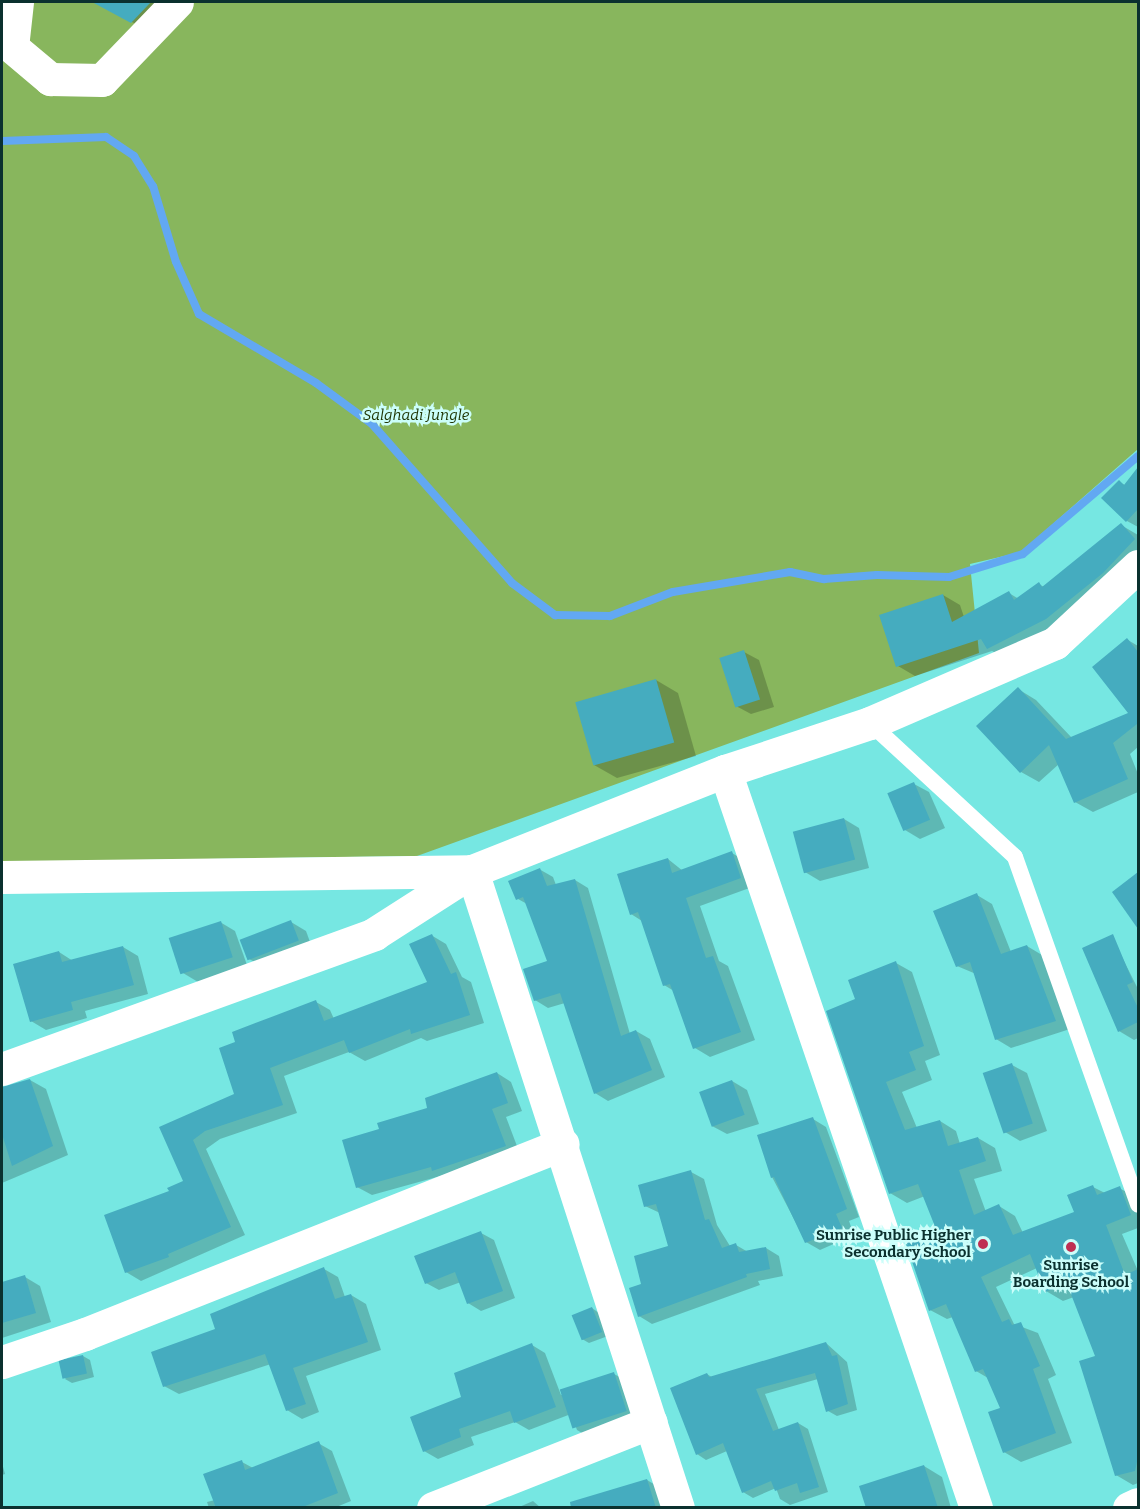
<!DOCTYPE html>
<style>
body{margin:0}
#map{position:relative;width:1140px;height:1509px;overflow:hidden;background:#76e7e2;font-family:Bitter,serif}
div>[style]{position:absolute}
.green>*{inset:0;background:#88b65d}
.shadow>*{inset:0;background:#0003}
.stream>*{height:8px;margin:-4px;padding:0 4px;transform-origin:4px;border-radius:4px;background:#62a8f2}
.building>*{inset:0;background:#45acbf;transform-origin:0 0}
.service>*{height:16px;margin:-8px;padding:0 8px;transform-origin:8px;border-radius:8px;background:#fff}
.minor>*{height:33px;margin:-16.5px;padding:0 16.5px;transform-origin:16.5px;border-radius:16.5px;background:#fff}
.dots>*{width:16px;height:16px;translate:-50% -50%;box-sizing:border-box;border:3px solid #cbfefa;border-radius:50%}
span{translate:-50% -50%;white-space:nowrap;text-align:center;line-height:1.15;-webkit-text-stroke:5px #cbfefa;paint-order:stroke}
.park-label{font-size:15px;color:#1f3504;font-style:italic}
.poi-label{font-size:15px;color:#0b312f;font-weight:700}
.right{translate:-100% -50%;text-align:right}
.frame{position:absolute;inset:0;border:3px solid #0b312f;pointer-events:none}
</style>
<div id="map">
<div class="green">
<div style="clip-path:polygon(2px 2px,1138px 2px,1138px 449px,1021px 552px,970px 564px,979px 653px,417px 856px,2px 862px)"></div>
</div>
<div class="shadow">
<div style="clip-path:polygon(127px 2px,152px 2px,158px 5px,139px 26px,120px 15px)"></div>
<div style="clip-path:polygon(1138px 470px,1138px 527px,1127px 521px,1119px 482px,1125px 485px)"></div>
<div style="clip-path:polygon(1121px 525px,1138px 535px,1138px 563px,1120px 582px,1005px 658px,992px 651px,915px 676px,898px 666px,943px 595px,960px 605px,964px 617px,1009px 593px,1019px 599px,1039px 584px,1044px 587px)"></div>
<div style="clip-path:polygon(1128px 640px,1138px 646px,1138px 747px,1130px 754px,1138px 774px,1138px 792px,1093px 812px,1075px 802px,1059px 764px,1039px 782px,1021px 772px,1018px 689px,1036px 700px,1072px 738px,1130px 714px)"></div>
<div style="clip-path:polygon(744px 652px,759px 660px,774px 707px,751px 714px,736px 706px)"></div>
<div style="clip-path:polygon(656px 680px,678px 693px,696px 756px,617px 778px,594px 765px)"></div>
<div style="clip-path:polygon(914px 784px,929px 792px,945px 828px,920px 839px,905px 830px)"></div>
<div style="clip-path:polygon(844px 819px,859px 828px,869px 868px,820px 881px,805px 872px)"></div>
<div style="clip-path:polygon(732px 853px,747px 862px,755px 886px,700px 906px,719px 961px,728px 966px,755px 1040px,710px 1057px,695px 1048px,674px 991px,664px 985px,642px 921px,631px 914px,668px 859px,683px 871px)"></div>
<div style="clip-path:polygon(539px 869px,553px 877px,556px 885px,575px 880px,588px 888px,630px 1034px,636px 1031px,650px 1039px,665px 1077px,608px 1101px,595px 1093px,565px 1003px,548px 1008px,535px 1000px,549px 962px,527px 904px,518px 899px)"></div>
<div style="clip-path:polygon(1138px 874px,1138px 920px,1114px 892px)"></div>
<div style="clip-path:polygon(977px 895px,992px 904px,1011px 952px,1027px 946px,1042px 955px,1070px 1029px,1011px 1048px,996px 1039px,976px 974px,957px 966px)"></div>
<div style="clip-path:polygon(220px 922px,235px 931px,247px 965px,198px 982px,183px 973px)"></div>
<div style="clip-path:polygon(291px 922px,306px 931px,313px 950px,264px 967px,249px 959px)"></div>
<div style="clip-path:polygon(431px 935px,446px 944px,462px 977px,471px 982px,484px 1023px,427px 1041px,421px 1038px,365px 1061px,349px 1052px,284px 1076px,297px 1113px,220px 1139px,206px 1149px,245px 1235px,141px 1281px,126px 1272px,171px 1192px,185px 1181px,161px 1128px,236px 1095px,237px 1043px,316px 1002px,330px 1010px,334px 1019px,429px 983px)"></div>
<div style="clip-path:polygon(123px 947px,138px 956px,148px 994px,85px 1011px,87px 1018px,46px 1030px,31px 1021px,59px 952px,73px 961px)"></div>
<div style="clip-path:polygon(1118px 949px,1138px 989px,1138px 1038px,1134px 1040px,1119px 1031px)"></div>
<div style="clip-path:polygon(896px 963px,912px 972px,940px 1055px,925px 1061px,932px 1080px,902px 1092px,917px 1128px,940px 1121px,956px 1131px,960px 1144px,978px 1138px,995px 1148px,1002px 1171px,974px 1179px,986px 1212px,999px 1206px,1015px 1216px,1023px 1233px,1076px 1212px,1093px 1187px,1105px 1193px,1119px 1188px,1136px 1197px,1138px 1228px,1122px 1234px,1138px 1271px,1138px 1483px,1133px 1485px,1116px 1475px,1096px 1357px,1074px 1297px,1063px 1301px,1046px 1291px,1037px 1268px,996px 1287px,1014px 1324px,1038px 1333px,1056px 1375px,1048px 1379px,1072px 1443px,1021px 1462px,1004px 1452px,1002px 1409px,988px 1378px,976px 1371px,953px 1317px,947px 1319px,930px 1310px,938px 1229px,925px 1196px,907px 1203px,890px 1193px,857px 1000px)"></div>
<div style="clip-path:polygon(1012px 1065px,1027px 1073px,1047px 1131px,1020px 1141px,1005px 1132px)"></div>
<div style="clip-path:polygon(497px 1073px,511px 1082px,522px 1111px,506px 1117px,520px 1154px,372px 1195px,357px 1187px,428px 1109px)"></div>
<div style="clip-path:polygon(30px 1080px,46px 1089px,68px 1155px,2px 1183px,2px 1089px)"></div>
<div style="clip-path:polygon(732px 1081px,747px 1090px,759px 1124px,727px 1134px,712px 1126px)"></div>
<div style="clip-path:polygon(813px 1119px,826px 1127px,859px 1217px,849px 1221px,854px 1235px,820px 1250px,806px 1242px,772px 1177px)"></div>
<div style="clip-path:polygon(691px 1172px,704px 1179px,717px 1225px,730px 1246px,736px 1245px,748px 1252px,766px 1248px,779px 1256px,783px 1276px,758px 1281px,760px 1285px,652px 1324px,639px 1316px,643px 1285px,670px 1247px,660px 1213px,645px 1206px)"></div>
<div style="clip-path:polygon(481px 1233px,494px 1240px,515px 1298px,481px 1311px,468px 1303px,461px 1282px,439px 1290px,426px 1283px)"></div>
<div style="clip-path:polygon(324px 1269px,338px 1277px,345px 1297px,351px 1295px,366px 1304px,381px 1350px,306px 1376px,319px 1412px,302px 1419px,287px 1410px,271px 1364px,179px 1394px,164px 1386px)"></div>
<div style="clip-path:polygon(25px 1277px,40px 1286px,51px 1322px,2px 1338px,2px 1284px)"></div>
<div style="clip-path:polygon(592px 1308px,599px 1313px,608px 1336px,589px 1343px,582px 1339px)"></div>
<div style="clip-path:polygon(826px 1343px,847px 1362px,857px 1410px,837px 1416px,828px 1411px,818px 1379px,765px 1394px,779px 1430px,798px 1423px,808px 1429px,828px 1492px,790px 1505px,780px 1499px,776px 1488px,753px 1498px,743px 1492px,727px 1451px,706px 1460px,697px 1454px,707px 1374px,713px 1378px)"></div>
<div style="clip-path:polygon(532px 1345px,545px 1353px,561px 1395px,614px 1374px,629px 1382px,641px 1420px,592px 1439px,577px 1430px,571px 1414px,529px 1430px,515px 1422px,471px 1437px,474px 1445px,438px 1459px,424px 1451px,462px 1398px)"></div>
<div style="clip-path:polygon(83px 1356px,90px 1360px,94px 1377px,72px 1383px,65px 1379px)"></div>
<div style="clip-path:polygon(318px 1443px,332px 1451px,351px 1501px,334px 1508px,209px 1508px,207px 1502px,215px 1500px,242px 1462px,253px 1468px)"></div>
<div style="clip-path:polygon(2px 1463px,5px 1474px,2px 1475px)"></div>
<div style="clip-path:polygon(924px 1466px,942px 1477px,951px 1508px,867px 1508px)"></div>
<div style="clip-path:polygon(647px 1480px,662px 1489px,669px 1508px,604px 1508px)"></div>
<div style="clip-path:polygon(533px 1501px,541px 1508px,517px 1508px)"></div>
</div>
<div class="stream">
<div style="left:2px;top:141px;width:104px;rotate:-2.2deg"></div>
<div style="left:106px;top:137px;width:34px;rotate:34deg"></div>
<div style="left:134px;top:156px;width:36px;rotate:58deg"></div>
<div style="left:153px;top:186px;width:79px;rotate:73.2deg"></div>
<div style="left:176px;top:262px;width:57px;rotate:66.1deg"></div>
<div style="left:199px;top:314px;width:136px;rotate:30.5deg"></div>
<div style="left:316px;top:383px;width:69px;rotate:36.2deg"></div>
<div style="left:372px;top:424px;width:212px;rotate:48.6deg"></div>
<div style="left:512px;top:583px;width:54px;rotate:36.7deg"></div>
<div style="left:555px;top:615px;width:55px;rotate:1deg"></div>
<div style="left:610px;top:616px;width:67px;rotate:-20.9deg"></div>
<div style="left:673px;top:592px;width:119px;rotate:-9.7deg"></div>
<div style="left:790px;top:572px;width:35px;rotate:12deg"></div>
<div style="left:824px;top:579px;width:53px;rotate:-4.3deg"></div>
<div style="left:877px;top:575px;width:72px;rotate:1.6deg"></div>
<div style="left:949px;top:577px;width:77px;rotate:-17.3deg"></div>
<div style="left:1023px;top:554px;width:151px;rotate:-40.4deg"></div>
</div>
<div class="building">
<div style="clip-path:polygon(92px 2px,151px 2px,131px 23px)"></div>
<div style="clip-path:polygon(1138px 467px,1138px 509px,1126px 522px,1101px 498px,1119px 480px,1124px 485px)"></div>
<div style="clip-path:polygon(1121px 523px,1135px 539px,1103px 573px,1046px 619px,987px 649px,981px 639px,896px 667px,879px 615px,943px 594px,952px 622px,1009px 591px,1014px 600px,1039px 582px,1042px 587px)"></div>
<div style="clip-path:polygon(1127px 638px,1138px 652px,1138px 726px,1137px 724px,1113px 743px,1128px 779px,1074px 803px,1049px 745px,1020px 773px,976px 726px,1018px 687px,1066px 739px,1128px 713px,1092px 667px)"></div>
<div style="left:744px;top:650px;width:52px;height:26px;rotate:72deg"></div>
<div style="left:656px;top:679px;width:66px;height:84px;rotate:74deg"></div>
<div style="left:914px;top:782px;width:41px;height:29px;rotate:67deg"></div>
<div style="left:844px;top:818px;width:43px;height:53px;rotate:75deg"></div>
<div style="clip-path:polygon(732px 851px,741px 878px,686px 898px,706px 958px,713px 956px,741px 1032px,693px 1049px,670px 984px,663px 986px,638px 912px,630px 915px,617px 874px,668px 858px,672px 873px)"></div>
<div style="clip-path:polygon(540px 868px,547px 886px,575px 879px,621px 1036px,636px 1030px,652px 1070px,594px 1094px,560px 993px,534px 1001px,523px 969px,547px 961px,523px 897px,516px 900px,508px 881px)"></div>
<div style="clip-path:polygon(1138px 872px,1138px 929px,1112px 892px)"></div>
<div style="clip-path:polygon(977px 893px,1001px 954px,1027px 945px,1056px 1021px,995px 1040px,970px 962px,956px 967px,933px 911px)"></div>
<div style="left:291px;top:920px;width:22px;height:55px;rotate:69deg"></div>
<div style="left:221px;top:921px;width:38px;height:55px;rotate:72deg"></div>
<div style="clip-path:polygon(432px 934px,451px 974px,456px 972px,470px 1015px,411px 1034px,410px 1029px,349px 1053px,344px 1040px,270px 1068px,283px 1105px,205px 1131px,193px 1140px,231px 1227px,168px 1254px,169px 1257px,125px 1273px,104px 1215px,169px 1191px,167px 1188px,183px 1181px,159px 1127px,234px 1094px,219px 1048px,235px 1042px,232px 1032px,316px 1000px,324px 1021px,427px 982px,409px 944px)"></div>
<div style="clip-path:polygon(1113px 934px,1133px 982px,1127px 985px,1138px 1008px,1138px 1022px,1118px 1032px,1082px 948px)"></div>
<div style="clip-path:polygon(123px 946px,134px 985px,71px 1002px,73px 1010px,30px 1022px,13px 964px,59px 951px,62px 962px)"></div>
<div style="clip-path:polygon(896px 961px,924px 1046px,909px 1052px,916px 1070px,886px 1082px,905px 1130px,940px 1120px,948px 1146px,978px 1137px,986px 1161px,959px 1170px,974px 1215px,999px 1204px,1013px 1235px,1074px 1212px,1067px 1195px,1093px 1185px,1097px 1195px,1120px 1186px,1131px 1215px,1106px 1225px,1125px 1275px,1138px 1269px,1138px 1457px,1135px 1471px,1115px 1476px,1079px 1361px,1095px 1356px,1067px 1284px,1045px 1292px,1030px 1254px,981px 1277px,1002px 1322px,1009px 1319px,1012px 1325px,1021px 1322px,1040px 1366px,1033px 1369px,1056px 1433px,1003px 1453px,988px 1412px,1000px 1408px,983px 1369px,975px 1372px,946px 1304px,929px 1311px,905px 1241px,936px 1229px,918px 1184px,889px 1194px,826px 1011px,855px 999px,848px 980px)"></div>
<div style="left:1012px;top:1063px;width:64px;height:31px;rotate:71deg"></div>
<div style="clip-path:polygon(497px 1072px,508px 1103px,492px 1109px,506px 1146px,432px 1171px,431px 1167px,356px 1188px,342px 1140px,379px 1129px,377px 1123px,427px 1108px,425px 1098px)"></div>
<div style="clip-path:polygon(30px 1079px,53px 1146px,12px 1166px,2px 1134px,2px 1087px)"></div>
<div style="left:732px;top:1080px;width:37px;height:35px;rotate:70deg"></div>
<div style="clip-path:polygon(813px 1117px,847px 1209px,836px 1214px,842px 1228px,805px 1243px,774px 1177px,771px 1178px,757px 1135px)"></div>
<div style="clip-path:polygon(691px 1170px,705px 1220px,709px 1219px,722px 1248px,736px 1243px,739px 1252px,766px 1247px,770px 1269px,746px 1274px,747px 1277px,638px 1317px,629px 1288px,641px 1284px,634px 1256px,668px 1246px,656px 1204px,644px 1207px,638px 1185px)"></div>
<div style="clip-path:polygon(481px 1231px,503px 1291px,467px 1304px,455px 1272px,425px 1284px,414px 1256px)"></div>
<div style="clip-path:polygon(324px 1267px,335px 1299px,351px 1294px,368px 1342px,293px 1368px,306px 1404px,286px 1411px,265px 1354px,163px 1387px,151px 1352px,215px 1329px,210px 1314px)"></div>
<div style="clip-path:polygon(25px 1275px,36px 1313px,2px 1323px,2px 1282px)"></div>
<div style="left:592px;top:1307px;width:27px;height:22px;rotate:68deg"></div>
<div style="clip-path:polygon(826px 1342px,832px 1356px,837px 1355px,848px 1404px,826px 1412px,815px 1373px,756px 1389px,773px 1431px,798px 1422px,819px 1487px,800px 1493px,797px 1483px,775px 1491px,771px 1481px,742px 1493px,723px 1443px,696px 1455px,670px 1388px,707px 1373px,709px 1377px)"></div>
<div style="clip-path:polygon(532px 1343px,556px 1407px,514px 1423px,510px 1411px,459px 1429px,461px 1437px,423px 1452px,410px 1417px,461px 1397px,454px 1373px)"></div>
<div style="left:83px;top:1355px;width:19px;height:25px;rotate:78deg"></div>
<div style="left:614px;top:1372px;width:41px;height:57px;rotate:72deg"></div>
<div style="clip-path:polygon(319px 1441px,338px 1493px,300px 1508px,216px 1508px,203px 1474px,242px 1460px,245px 1470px)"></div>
<div style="clip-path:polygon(924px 1465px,938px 1508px,866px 1508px,859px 1486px)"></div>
<div style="clip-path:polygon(647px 1479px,656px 1508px,571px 1508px,570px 1502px)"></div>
</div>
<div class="service">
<div style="left:870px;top:723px;width:197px;rotate:42.7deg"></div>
<div style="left:1015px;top:857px;width:369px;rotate:70.5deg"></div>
</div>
<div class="minor">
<div style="left:17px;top:2px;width:45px;rotate:96.3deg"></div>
<div style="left:12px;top:47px;width:50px;rotate:40.1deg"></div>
<div style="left:50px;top:79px;width:52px;rotate:1.1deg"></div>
<div style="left:102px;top:80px;width:108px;rotate:-46.1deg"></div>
<div style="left:725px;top:771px;width:779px;rotate:71.19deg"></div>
<div style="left:2px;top:877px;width:470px;rotate:-0.7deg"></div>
<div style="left:472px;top:871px;width:272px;rotate:-21.6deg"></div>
<div style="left:725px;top:771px;width:153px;rotate:-18.3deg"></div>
<div style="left:870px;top:723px;width:202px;rotate:-23.4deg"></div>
<div style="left:1055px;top:643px;width:113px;rotate:-42.9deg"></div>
<div style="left:2px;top:1069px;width:396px;rotate:-19.9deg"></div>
<div style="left:374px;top:934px;width:117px;rotate:-32.7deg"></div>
<div style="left:472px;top:871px;width:669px;rotate:72.08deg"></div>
<div style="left:2px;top:1362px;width:88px;rotate:-18.6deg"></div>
<div style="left:85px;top:1334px;width:514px;rotate:-21.68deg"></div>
<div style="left:433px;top:1508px;width:234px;rotate:-21.5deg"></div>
<div style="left:1129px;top:1508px;width:10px;rotate:-24deg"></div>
</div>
<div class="dots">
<div style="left:983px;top:1244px;background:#bf2f53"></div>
<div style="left:1071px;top:1247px;background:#bf2f53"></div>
</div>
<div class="park-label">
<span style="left:416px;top:416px">Salghadi Jungle</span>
</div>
<div class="poi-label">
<span class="right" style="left:971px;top:1244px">Sunrise Public Higher<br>Secondary School</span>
<span style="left:1071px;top:1274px">Sunrise<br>Boarding School</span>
</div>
<div class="frame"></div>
</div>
